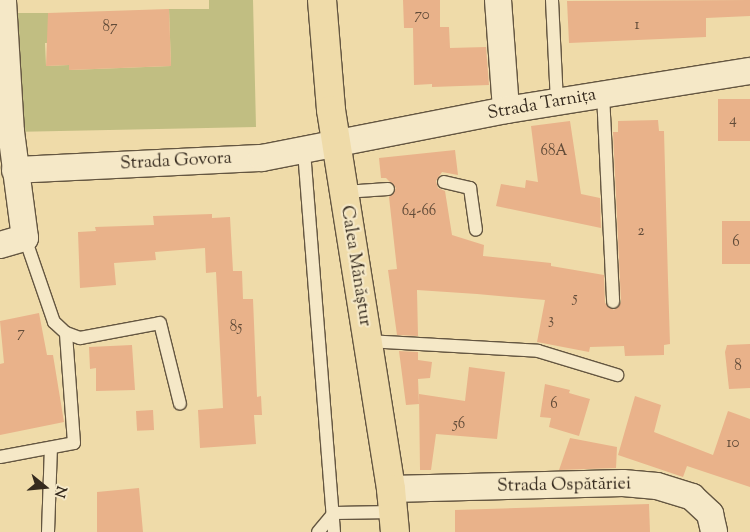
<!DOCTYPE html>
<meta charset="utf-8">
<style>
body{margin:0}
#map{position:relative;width:750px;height:532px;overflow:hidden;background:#efdba9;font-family:"Sorts Mill Goudy",serif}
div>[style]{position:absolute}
.green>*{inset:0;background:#c1be82}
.building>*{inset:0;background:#e9b28a;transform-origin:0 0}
.roads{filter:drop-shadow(1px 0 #645641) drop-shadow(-1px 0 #645641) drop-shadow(0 1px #645641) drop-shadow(0 -1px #645641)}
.service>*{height:12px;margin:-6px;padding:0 6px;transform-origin:6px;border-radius:6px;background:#f5e8c7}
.minor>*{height:26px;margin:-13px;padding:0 13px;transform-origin:13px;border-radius:13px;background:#f5e8c7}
.primary>*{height:28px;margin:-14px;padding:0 14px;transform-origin:14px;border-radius:14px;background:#efdba9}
span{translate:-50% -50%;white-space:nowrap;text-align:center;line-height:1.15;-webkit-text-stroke:4.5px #f5e8c7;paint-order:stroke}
.number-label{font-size:15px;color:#624c39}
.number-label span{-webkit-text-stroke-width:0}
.street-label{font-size:18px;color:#352a1e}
.north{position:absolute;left:20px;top:462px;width:50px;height:50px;-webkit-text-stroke:4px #f5e8c7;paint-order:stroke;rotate:107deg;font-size:14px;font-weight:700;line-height:20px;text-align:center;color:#352a1e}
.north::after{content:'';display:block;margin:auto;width:18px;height:22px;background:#352a1e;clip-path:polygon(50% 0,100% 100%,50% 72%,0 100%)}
</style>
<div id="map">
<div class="green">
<div style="clip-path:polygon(209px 0,253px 0,256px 127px,11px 132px,3px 13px,48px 13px,50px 43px,45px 43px,46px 66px,69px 65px,70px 70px,171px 66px,169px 9px,209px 9px)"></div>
</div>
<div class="building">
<div style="clip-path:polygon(403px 0,440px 0,440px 27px,449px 27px,450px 48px,486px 47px,489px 85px,432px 87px,432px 84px,414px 85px,413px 28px,404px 28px)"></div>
<div style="clip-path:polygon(750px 0,750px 16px,706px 18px,706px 37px,569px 43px,567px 1px)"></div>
<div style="clip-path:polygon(169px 9px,171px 66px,69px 70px,69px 65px,46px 66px,48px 13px)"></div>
<div style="left:750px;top:99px;width:42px;height:32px;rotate:90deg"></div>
<div style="clip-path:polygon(658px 120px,659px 131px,664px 131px,668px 280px,670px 344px,664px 345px,664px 355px,625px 356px,624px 346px,590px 347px,589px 352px,537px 342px,545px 300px,477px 294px,417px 290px,418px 336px,397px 335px,388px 270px,397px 269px,389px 197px,396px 188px,386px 178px,381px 178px,379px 158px,455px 150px,458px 175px,442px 172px,436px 181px,438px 188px,445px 191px,452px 235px,484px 245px,483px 256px,551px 263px,551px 266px,604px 275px,605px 303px,614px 310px,621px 302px,613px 132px,618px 132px,618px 121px)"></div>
<div style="clip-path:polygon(570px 121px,581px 194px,600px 198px,601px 228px,496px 206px,501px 184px,525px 188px,526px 180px,538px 182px,531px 126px)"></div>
<div style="clip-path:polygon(212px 214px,212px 218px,230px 217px,233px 271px,227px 271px,242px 271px,243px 299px,253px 299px,257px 397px,261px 396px,262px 415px,254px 415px,256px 444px,200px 448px,198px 410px,223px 408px,216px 272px,206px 273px,205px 248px,155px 252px,156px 260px,114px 263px,116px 285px,80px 288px,78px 232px,96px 231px,95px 227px,154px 225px,153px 216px)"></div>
<div style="left:750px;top:221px;width:43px;height:28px;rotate:90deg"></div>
<div style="clip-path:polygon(39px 313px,47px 355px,53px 355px,64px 422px,0 435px,0 364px,4px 363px,0 321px)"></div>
<div style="clip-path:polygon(750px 344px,750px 388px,729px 389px,725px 352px,727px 345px)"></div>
<div style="clip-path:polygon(132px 345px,135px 390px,96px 391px,96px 368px,90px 369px,89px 347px)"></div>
<div style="clip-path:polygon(399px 351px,418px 352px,418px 360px,432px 362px,430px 378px,418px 379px,419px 404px,406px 405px)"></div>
<div style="clip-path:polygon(469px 367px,505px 372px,497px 439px,436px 434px,431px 470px,420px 470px,419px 394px,465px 401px)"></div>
<div style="clip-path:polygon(545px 384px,570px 390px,569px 393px,590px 399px,579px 436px,549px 427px,551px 418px,540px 417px)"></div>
<div style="clip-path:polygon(635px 396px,661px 405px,654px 432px,713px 455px,728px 411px,750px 419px,750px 487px,687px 466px,683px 477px,618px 455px)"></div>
<div style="left:153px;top:410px;width:20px;height:17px;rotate:87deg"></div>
<div style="clip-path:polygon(570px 438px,617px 447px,616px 468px,559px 470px)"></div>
<div style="clip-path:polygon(139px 488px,143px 532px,97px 532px,97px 492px)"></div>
<div style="clip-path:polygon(649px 504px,650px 532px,455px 532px,455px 510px)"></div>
</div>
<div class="roads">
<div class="service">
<div style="left:552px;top:0;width:102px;rotate:87.2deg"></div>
<div style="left:603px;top:94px;width:208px;rotate:87.2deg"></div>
<div style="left:304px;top:151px;width:382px;rotate:85.5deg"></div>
<div style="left:444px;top:182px;width:27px;rotate:13deg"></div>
<div style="left:470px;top:188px;width:42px;rotate:81.9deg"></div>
<div style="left:344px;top:192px;width:44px;rotate:-3.9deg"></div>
<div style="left:25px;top:238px;width:89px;rotate:71deg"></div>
<div style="left:54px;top:322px;width:16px;rotate:43deg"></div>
<div style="left:66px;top:333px;width:15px;rotate:20deg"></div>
<div style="left:80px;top:338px;width:81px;rotate:-10.6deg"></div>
<div style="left:160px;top:323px;width:83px;rotate:76.1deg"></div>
<div style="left:367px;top:341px;width:171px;rotate:3.3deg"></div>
<div style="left:538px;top:351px;width:83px;rotate:16.9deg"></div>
<div style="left:0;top:457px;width:75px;rotate:-10.7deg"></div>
<div style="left:74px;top:443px;width:110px;rotate:-94.2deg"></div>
<div style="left:334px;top:513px;width:59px;rotate:-1deg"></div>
<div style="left:48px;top:532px;width:84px;rotate:-88deg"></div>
<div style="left:318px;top:532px;width:25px;rotate:-50deg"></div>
</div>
<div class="minor">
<div style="left:498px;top:0;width:110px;rotate:85.8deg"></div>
<div style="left:15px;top:170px;width:247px;rotate:-2.8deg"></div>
<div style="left:262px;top:158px;width:249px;rotate:-11.1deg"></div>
<div style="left:506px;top:110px;width:247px;rotate:-9.1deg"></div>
<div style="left:0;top:245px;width:26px;rotate:-16deg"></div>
<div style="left:25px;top:238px;width:107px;rotate:-97.5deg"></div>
<div style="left:11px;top:132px;width:132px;rotate:-93.5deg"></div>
<div style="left:391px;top:489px;width:232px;rotate:-1.5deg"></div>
<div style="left:623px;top:483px;width:34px;rotate:5deg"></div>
<div style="left:657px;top:486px;width:37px;rotate:17deg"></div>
<div style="left:692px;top:497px;width:25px;rotate:43deg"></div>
<div style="left:710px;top:514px;width:18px;rotate:77deg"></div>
</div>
<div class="primary">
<div style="left:322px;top:0;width:110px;rotate:85.3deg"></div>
<div style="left:331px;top:110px;width:384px;rotate:81deg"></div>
<div style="left:391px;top:489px;width:43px;rotate:84.7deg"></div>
</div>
</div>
<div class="number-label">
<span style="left:422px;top:16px">70</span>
<span style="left:637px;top:26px">1</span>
<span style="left:110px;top:28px">87</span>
<span style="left:733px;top:121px">4</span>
<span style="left:554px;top:152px">68A</span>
<span style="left:419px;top:212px">64-66</span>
<span style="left:641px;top:232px">2</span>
<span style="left:736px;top:243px">6</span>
<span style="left:575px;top:299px">5</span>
<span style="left:551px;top:321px">3</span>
<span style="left:236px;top:328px">85</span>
<span style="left:21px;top:334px">7</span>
<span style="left:738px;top:367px">8</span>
<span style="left:554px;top:405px">6</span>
<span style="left:459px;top:425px">56</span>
<span style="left:733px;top:444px">10</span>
</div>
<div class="street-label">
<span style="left:542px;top:105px;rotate:-10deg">Strada Tarnița</span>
<span style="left:176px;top:162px;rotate:-3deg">Strada Govora</span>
<span style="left:355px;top:266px;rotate:81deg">Calea Mănăștur</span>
<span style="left:564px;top:486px;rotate:-1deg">Strada Ospătăriei</span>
</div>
<div class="north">N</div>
</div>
